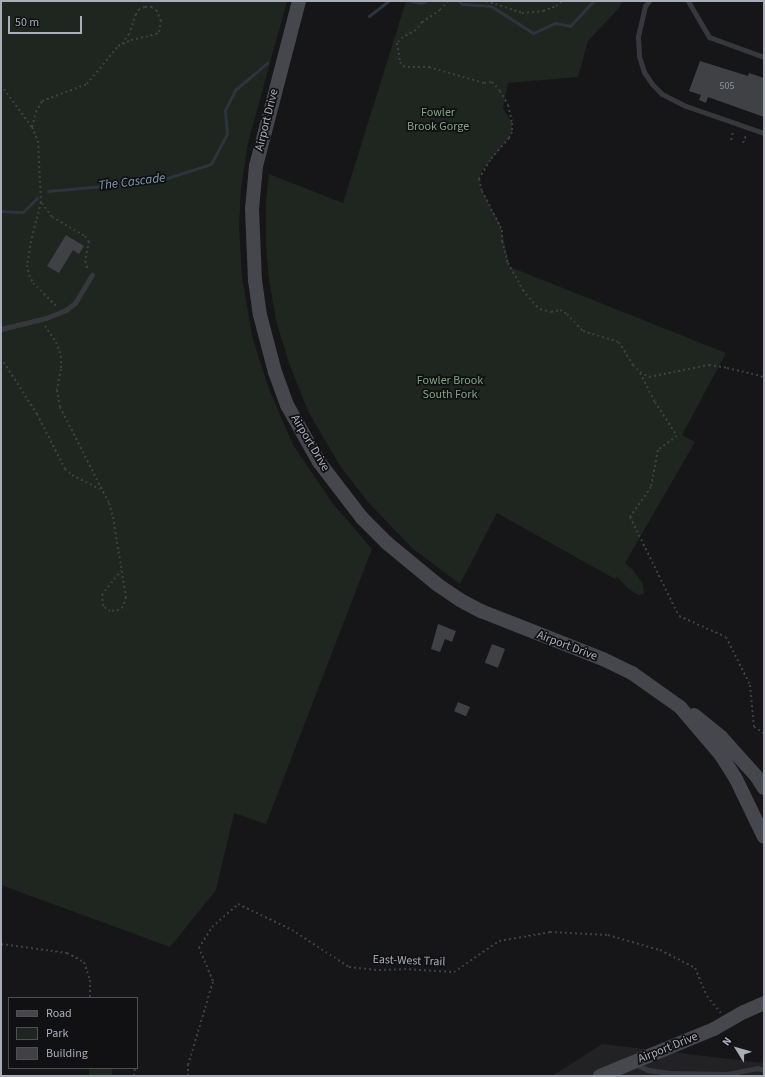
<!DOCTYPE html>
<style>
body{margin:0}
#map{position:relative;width:765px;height:1077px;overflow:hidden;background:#161618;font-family:"Source Sans 3",sans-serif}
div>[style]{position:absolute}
.built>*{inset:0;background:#222225}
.green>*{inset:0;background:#1e261f;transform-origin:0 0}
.stream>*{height:3px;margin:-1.5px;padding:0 1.5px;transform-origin:1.5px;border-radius:1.5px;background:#2c353c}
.building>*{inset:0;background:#404145;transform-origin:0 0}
.path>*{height:2px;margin-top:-1px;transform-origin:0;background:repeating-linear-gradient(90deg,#3d3f44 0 2px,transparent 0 5px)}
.lane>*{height:5px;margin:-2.5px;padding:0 2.5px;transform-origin:2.5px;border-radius:2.5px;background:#37383d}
.secondary>*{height:14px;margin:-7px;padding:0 7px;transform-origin:7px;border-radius:7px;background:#45474d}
span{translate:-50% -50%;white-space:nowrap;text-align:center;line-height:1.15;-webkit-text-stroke:3.5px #111113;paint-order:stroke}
.number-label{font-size:10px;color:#8e929b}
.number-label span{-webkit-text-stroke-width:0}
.park-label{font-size:12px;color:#7fa381}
.street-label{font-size:12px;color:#a8adb8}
.water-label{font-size:13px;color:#7f9bb3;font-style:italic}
.frame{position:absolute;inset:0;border:2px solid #a8adb8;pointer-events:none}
.legend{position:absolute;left:8px;top:997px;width:130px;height:72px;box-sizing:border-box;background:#111113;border:1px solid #4d4f55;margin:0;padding:5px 7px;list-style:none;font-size:12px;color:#a8adb8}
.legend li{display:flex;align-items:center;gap:8px;height:20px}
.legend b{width:20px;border:1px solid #4d4f55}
.north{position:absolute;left:717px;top:1029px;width:40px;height:40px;-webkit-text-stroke:3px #111113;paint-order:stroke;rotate:307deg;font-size:11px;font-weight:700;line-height:16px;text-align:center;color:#a8adb8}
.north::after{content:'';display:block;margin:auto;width:14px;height:18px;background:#a8adb8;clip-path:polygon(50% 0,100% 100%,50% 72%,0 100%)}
.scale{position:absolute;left:8px;top:16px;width:74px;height:18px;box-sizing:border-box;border:2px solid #a8adb8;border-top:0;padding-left:5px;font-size:12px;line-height:14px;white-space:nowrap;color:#a8adb8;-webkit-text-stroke:3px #111113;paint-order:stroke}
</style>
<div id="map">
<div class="built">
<div style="clip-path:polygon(602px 1044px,764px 1063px,764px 1076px,552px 1076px)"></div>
</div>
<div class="green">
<div style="clip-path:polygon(1px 1px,287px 1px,248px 143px,241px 189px,239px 227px,242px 278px,253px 340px,269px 389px,293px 445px,334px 505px,372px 549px,266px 824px,234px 813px,216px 890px,170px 947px,1px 885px)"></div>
<div style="clip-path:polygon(406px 1px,623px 1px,619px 8px,588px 41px,578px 77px,508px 83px,503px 108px,512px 123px,512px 132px,509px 138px,482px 171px,479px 179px,482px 191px,500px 224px,510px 267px,726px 353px,682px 435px,695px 442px,625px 563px,633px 570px,643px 584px,644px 594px,638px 595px,629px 589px,617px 577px,615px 579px,497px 513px,460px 584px,412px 548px,368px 502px,340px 466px,308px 411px,290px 366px,277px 324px,269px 280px,266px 246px,266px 200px,269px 174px,343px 203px)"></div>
<div style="left:89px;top:1068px;width:23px;height:8px"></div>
</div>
<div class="stream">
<div style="left:411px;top:1px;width:10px;rotate:11deg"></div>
<div style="left:421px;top:3px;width:5px;rotate:-22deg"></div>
<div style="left:459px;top:1px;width:4px;rotate:45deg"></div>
<div style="left:462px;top:4px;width:29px;rotate:4deg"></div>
<div style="left:491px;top:6px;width:50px;rotate:32.7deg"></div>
<div style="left:533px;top:33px;width:24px;rotate:-24deg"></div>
<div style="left:555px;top:23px;width:15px;rotate:11deg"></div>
<div style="left:570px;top:26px;width:34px;rotate:-47deg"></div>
<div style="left:369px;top:16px;width:24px;rotate:-38deg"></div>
<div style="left:48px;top:191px;width:110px;rotate:-5.2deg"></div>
<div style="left:158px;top:181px;width:56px;rotate:-17.8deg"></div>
<div style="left:211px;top:164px;width:34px;rotate:-62deg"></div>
<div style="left:227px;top:134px;width:24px;rotate:-95deg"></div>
<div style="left:225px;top:110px;width:22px;rotate:-63deg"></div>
<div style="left:235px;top:90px;width:42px;rotate:-40.2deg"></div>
<div style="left:1px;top:211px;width:22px;rotate:3deg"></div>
<div style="left:23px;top:212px;width:20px;rotate:-45deg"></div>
</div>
<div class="building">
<div style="clip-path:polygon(700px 61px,748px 76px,749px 73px,764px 78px,764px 117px,708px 97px,706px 103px,699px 100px,701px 95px,689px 91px)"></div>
<div style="clip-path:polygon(66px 235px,84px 246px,79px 254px,73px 250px,59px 273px,47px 266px)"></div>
<div style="clip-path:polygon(438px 624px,456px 631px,452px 642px,445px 639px,440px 652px,431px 649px)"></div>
<div style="left:492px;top:644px;width:14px;height:20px;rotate:21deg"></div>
<div style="left:458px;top:702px;width:13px;height:10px;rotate:23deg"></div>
</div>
<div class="path">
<div style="left:448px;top:1px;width:12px;rotate:132deg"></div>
<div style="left:440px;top:10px;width:22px;rotate:146deg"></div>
<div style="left:422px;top:22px;width:10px;rotate:127deg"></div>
<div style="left:416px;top:30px;width:15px;rotate:152deg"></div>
<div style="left:403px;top:37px;width:8px;rotate:135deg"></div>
<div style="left:397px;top:43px;width:19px;rotate:81deg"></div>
<div style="left:400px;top:62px;width:5px;rotate:53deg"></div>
<div style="left:403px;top:66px;width:5px;rotate:11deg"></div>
<div style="left:408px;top:67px;width:21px"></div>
<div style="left:429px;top:67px;width:57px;rotate:16.2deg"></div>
<div style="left:484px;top:83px;width:8px;rotate:-7deg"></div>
<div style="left:492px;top:82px;width:12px;rotate:48deg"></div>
<div style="left:500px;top:91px;width:16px;rotate:60deg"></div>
<div style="left:508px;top:105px;width:18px;rotate:77deg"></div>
<div style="left:512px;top:123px;width:9px;rotate:90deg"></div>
<div style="left:512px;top:132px;width:7px;rotate:117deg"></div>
<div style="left:509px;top:138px;width:29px;rotate:131deg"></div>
<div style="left:490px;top:160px;width:22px;rotate:120deg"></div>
<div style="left:479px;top:179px;width:12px;rotate:76deg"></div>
<div style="left:482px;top:191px;width:44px;rotate:62.9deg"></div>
<div style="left:502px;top:230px;width:11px;rotate:90deg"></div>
<div style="left:502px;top:241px;width:23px;rotate:75deg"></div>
<div style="left:508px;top:263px;width:31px;rotate:61deg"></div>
<div style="left:523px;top:290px;width:21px;rotate:51deg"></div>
<div style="left:536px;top:306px;width:5px;rotate:37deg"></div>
<div style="left:540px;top:309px;width:11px;rotate:15deg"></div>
<div style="left:551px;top:312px;width:9px;rotate:-13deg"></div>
<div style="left:560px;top:310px;width:8px;rotate:30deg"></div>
<div style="left:567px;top:314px;width:23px;rotate:47deg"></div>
<div style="left:583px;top:331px;width:38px;rotate:17deg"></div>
<div style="left:619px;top:342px;width:27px;rotate:59deg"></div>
<div style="left:633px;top:365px;width:10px;rotate:45deg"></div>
<div style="left:640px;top:372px;width:10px;rotate:29deg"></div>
<div style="left:649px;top:377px;width:61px;rotate:-11.3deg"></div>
<div style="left:709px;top:365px;width:18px;rotate:9deg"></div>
<div style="left:727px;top:368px;width:35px;rotate:13deg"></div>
<div style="left:761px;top:376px;width:4px;rotate:45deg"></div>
<div style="left:486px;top:1px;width:38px;rotate:18deg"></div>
<div style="left:522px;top:13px;width:21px;rotate:-5deg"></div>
<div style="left:543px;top:11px;width:14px;rotate:-21deg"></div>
<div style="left:556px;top:6px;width:8px;rotate:-40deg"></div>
<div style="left:1px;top:85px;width:52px;rotate:53.6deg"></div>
<div style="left:32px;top:127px;width:15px;rotate:67deg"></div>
<div style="left:38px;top:141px;width:61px;rotate:87.2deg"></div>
<div style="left:41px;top:202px;width:40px;rotate:104.4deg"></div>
<div style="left:31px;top:241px;width:24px;rotate:99deg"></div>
<div style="left:27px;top:265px;width:10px;rotate:79deg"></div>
<div style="left:29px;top:275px;width:9px;rotate:63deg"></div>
<div style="left:33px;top:283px;width:34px;rotate:45deg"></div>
<div style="left:32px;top:127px;width:16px;rotate:-75deg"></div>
<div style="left:36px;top:112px;width:13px;rotate:-61deg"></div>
<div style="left:42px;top:101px;width:48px;rotate:-20.7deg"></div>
<div style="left:87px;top:84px;width:49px;rotate:-50.8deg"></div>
<div style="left:118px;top:46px;width:14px;rotate:-25deg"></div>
<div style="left:131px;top:40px;width:26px;rotate:-13deg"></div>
<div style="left:156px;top:34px;width:4px;rotate:-34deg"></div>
<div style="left:159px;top:32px;width:11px;rotate:-80deg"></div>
<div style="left:161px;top:21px;width:11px;rotate:-112deg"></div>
<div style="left:157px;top:11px;width:6px;rotate:-141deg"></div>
<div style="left:152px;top:7px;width:7px;rotate:180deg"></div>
<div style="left:145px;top:7px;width:6px;rotate:162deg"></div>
<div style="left:139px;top:9px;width:6px;rotate:121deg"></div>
<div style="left:136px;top:14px;width:21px;rotate:109deg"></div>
<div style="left:129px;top:34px;width:11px;rotate:128deg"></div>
<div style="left:731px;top:140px;width:8px;rotate:-76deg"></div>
<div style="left:743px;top:143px;width:9px;rotate:-69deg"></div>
<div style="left:42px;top:203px;width:17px;rotate:54deg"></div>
<div style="left:52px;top:217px;width:38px;rotate:30deg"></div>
<div style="left:85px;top:236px;width:6px;rotate:51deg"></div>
<div style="left:89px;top:241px;width:20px;rotate:101deg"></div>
<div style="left:85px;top:261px;width:9px;rotate:72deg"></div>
<div style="left:45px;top:326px;width:19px;rotate:55deg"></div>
<div style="left:56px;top:342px;width:15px;rotate:70deg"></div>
<div style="left:61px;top:356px;width:13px;rotate:90deg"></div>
<div style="left:61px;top:369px;width:21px;rotate:101deg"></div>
<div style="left:57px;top:390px;width:17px;rotate:80deg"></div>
<div style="left:60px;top:407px;width:108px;rotate:63deg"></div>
<div style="left:109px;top:503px;width:15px;rotate:74deg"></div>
<div style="left:113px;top:517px;width:81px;rotate:80.8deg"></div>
<div style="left:126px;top:597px;width:10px;rotate:107deg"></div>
<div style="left:123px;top:607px;width:5px;rotate:143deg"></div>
<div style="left:119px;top:610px;width:9px;rotate:174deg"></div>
<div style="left:110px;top:611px;width:9px;rotate:-144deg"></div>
<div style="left:103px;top:606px;width:11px;rotate:-95deg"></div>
<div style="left:102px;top:595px;width:31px;rotate:-52deg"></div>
<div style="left:1px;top:358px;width:67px;rotate:57.3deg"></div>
<div style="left:37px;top:414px;width:62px;rotate:63deg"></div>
<div style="left:65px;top:469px;width:9px;rotate:41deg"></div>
<div style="left:72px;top:475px;width:31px;rotate:27deg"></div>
<div style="left:640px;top:373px;width:33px;rotate:63deg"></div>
<div style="left:655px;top:402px;width:40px;rotate:57.1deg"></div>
<div style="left:677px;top:436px;width:24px;rotate:144deg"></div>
<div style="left:658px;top:450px;width:38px;rotate:101deg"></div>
<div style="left:651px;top:487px;width:37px;rotate:125deg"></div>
<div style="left:630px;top:517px;width:110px;rotate:63.7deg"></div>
<div style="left:679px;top:616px;width:51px;rotate:24.1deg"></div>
<div style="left:726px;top:637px;width:54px;rotate:63.4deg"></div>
<div style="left:750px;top:685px;width:42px;rotate:84.6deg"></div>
<div style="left:754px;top:727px;width:12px;rotate:31deg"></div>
<div style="left:1px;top:944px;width:67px;rotate:7.8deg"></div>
<div style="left:67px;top:953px;width:19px;rotate:28deg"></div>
<div style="left:84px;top:962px;width:19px;rotate:72deg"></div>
<div style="left:90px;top:980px;width:18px;rotate:90deg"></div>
<div style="left:137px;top:1046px;width:4px;rotate:90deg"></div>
<div style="left:134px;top:1076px;width:8px;rotate:-83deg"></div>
<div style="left:188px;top:1076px;width:11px;rotate:-90deg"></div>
<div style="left:188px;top:1065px;width:88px;rotate:-73.4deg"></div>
<div style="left:213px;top:981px;width:36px;rotate:-113deg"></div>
<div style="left:199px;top:948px;width:25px;rotate:-58deg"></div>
<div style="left:212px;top:927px;width:35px;rotate:-41deg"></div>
<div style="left:238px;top:904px;width:60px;rotate:25.7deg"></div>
<div style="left:292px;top:930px;width:68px;rotate:33deg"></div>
<div style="left:349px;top:967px;width:30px;rotate:6deg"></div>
<div style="left:379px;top:970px;width:25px;rotate:-2deg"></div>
<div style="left:404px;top:969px;width:50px;rotate:3.4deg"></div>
<div style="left:454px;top:972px;width:55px;rotate:-34.6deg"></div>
<div style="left:499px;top:941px;width:52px;rotate:-10deg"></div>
<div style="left:550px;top:932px;width:58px;rotate:3deg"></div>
<div style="left:608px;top:935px;width:54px;rotate:16.1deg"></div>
<div style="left:660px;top:950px;width:39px;rotate:27deg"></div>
<div style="left:695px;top:968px;width:30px;rotate:67deg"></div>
<div style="left:707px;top:996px;width:22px;rotate:51deg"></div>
</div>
<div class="lane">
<div style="left:649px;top:1px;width:6px;rotate:129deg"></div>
<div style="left:645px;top:6px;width:31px;rotate:103deg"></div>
<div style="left:638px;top:36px;width:20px;rotate:87deg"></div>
<div style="left:639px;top:56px;width:17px;rotate:73deg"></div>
<div style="left:644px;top:72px;width:14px;rotate:56deg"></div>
<div style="left:652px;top:84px;width:14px;rotate:45deg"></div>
<div style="left:662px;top:94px;width:27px;rotate:27deg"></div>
<div style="left:686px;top:106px;width:83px;rotate:19.1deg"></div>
<div style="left:688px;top:1px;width:42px;rotate:59.7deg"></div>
<div style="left:709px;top:37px;width:59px;rotate:20deg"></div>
<div style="left:1px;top:329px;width:46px;rotate:-13.7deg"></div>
<div style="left:46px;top:318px;width:22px;rotate:-22deg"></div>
<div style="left:66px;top:310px;width:11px;rotate:-38deg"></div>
<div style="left:75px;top:303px;width:33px;rotate:-59deg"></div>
<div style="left:635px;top:1064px;width:14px;rotate:25deg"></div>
<div style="left:648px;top:1070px;width:22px;rotate:8deg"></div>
<div style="left:670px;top:1073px;width:57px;rotate:1deg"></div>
<div style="left:727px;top:1074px;width:31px;rotate:-11deg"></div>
<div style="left:757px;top:1068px;width:7px;rotate:16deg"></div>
</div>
<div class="secondary">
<div style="left:299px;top:1px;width:171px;rotate:104.6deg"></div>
<div style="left:256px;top:166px;width:43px;rotate:95.3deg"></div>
<div style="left:252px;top:209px;width:71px;rotate:87.6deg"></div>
<div style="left:255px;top:280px;width:35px;rotate:82deg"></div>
<div style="left:260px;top:315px;width:59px;rotate:75.3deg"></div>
<div style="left:275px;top:372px;width:35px;rotate:70deg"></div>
<div style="left:287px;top:405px;width:65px;rotate:60.7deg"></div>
<div style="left:319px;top:462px;width:71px;rotate:52.5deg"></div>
<div style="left:362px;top:518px;width:35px;rotate:45deg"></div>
<div style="left:387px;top:543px;width:66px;rotate:39.5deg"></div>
<div style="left:438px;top:585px;width:27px;rotate:34deg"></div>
<div style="left:460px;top:600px;width:24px;rotate:28deg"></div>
<div style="left:481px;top:611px;width:131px;rotate:21.5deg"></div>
<div style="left:603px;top:659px;width:32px;rotate:26deg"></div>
<div style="left:632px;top:673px;width:59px;rotate:35.3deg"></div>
<div style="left:680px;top:707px;width:63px;rotate:49.5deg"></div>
<div style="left:721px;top:755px;width:28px;rotate:58deg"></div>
<div style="left:736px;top:779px;width:64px;rotate:64.2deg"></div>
<div style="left:694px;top:715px;width:35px;rotate:39deg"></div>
<div style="left:721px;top:737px;width:54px;rotate:48deg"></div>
<div style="left:757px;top:777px;width:13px;rotate:58deg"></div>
<div style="left:600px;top:1076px;width:123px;rotate:-22.4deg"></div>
<div style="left:714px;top:1029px;width:34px;rotate:-30deg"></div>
<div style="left:744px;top:1012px;width:22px;rotate:-24deg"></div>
</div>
<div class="number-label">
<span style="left:727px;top:87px">505</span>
</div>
<div class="park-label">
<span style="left:438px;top:120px">Fowler<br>Brook Gorge</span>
<span style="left:450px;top:388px">Fowler Brook<br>South Fork</span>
</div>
<div class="street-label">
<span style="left:267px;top:120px;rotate:-76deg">Airport Drive</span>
<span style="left:310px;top:443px;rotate:59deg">Airport Drive</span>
<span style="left:567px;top:646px;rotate:21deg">Airport Drive</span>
<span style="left:409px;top:961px;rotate:2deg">East-West Trail</span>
<span style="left:668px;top:1048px;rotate:-22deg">Airport Drive</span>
</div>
<div class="water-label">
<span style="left:132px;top:182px;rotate:-7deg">The Cascade</span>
</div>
<div class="frame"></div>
<ul class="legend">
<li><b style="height:5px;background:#45474d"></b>Road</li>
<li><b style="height:11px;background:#1e261f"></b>Park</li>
<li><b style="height:11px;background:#404145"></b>Building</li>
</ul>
<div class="north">N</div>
<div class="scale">50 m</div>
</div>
